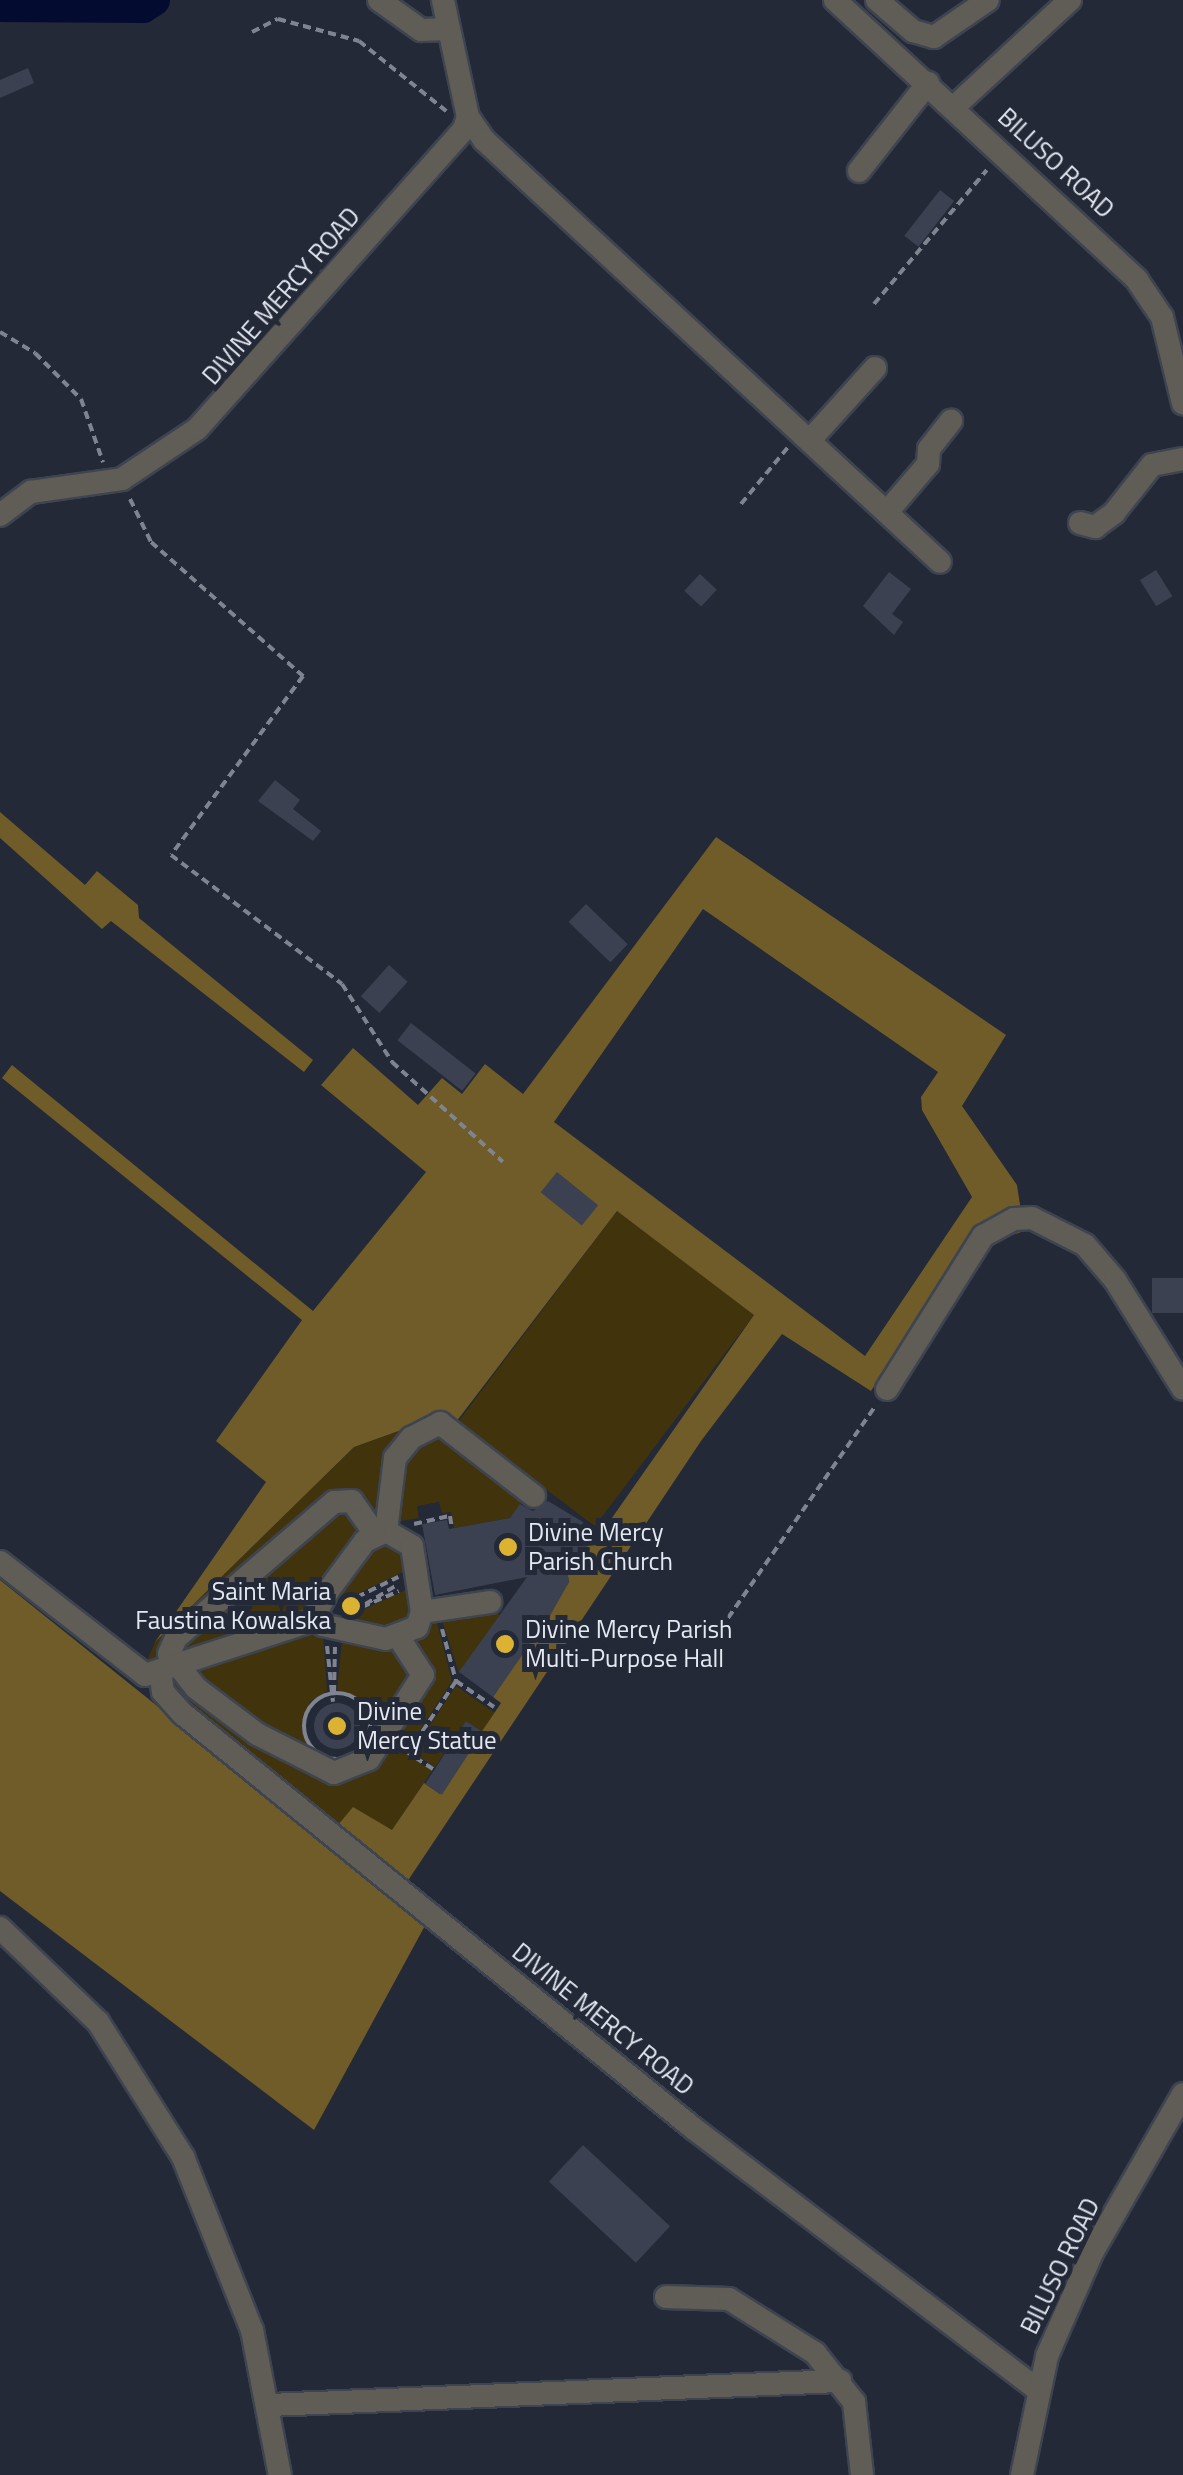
<!DOCTYPE html>
<style>
body{margin:0}
#map{position:relative;width:1183px;height:2475px;overflow:hidden;background:#232936;font-family:"Titillium Web",sans-serif}
div>[style]{position:absolute}
.green>*{inset:0;background:#41340d;transform-origin:0 0}
.forest>*{inset:0;background:#6f5c29}
.river>*{height:32px;margin:-16px;padding:0 16px;transform-origin:16px;border-radius:16px;background:#040b30}
.building>*{inset:0;background:#3b4150;transform-origin:0 0}
.round{border-radius:50%}
.path>*{height:4px;margin-top:-2px;transform-origin:0;background:repeating-linear-gradient(90deg,#7f8490 0 8px,transparent 0 13px)}
.path>.ring{margin:-2px;padding:0;box-sizing:content-box;background:none;border:4px solid #7f8490;border-radius:50%}
.roads{filter:drop-shadow(2px 0 #3e4450) drop-shadow(-2px 0 #3e4450) drop-shadow(0 2px #3e4450) drop-shadow(0 -2px #3e4450)}
.minor>*{height:22px;margin:-11px;padding:0 11px;transform-origin:11px;border-radius:11px;background:#5f5d55}
.dots>*{width:28px;height:28px;translate:-50% -50%;box-sizing:border-box;border:5px solid #232936;border-radius:50%}
span{translate:-50% -50%;white-space:nowrap;text-align:center;line-height:1.15;-webkit-text-stroke:10px #232936;paint-order:stroke}
.street-label{font-size:25px;color:#e4e8f2}
.poi-label{font-size:25px;color:#e4e8f2}
.left{translate:0 -50%;text-align:left}
.right{translate:-100% -50%;text-align:right}
</style>
<div id="map">
<div class="green">
<div style="left:617px;top:1211px;width:172px;height:265px;rotate:37deg"></div>
<div style="clip-path:polygon(418px 1424px,381px 1522px,303px 1611px,144px 1668px,155px 1642px,354px 1447px)"></div>
<div style="clip-path:polygon(439px 1431px,526px 1497px,510px 1518px,454px 1528px,451px 1512px,442px 1513px,439px 1502px,417px 1506px,419px 1518px,395px 1522px,406px 1453px)"></div>
<div style="clip-path:polygon(378px 1540px,402px 1546px,405px 1571px,336px 1604px)"></div>
<div style="clip-path:polygon(408px 1589px,411px 1620px,396px 1630px,341px 1620px)"></div>
<div style="clip-path:polygon(493px 1610px,500px 1615px,459px 1673px,441px 1617px)"></div>
<div style="clip-path:polygon(436px 1619px,452px 1681px,405px 1753px,432px 1771px,392px 1831px,338px 1825px,181px 1699px,168px 1680px,167px 1674px,310px 1630px,323px 1633px,327px 1691px,310px 1702px,302px 1731px,310px 1749px,337px 1761px,357px 1756px,373px 1731px,364px 1702px,337px 1690px,342px 1640px)"></div>
<div style="clip-path:polygon(456px 1686px,495px 1713px,483px 1732px,466px 1721px,435px 1767px,412px 1752px)"></div>
</div>
<div class="forest">
<div style="clip-path:polygon(0 812px,85px 885px,97px 871px,138px 905px,139px 918px,313px 1060px,304px 1072px,111px 921px,102px 929px,0 838px)"></div>
<div style="clip-path:polygon(evenodd,716px 837px,1006px 1035px,962px 1106px,1017px 1185px,1024px 1231px,997px 1240px,967px 1266px,901px 1380px,884px 1371px,871px 1391px,782px 1334px,701px 1441px,407px 1882px,338px 1825px,353px 1807px,392px 1830px,424px 1783px,440px 1794px,501px 1703px,493px 1697px,569px 1582px,566px 1567px,586px 1552px,585px 1525px,600px 1535px,754px 1315px,617px 1211px,456px 1422px,418px 1424px,354px 1447px,155px 1642px,266px 1482px,216px 1441px,302px 1320px,2px 1078px,12px 1065px,313px 1311px,426px 1172px,321px 1085px,353px 1048px,418px 1105px,442px 1078px,462px 1094px,485px 1064px,523px 1094px,716px 837px,703px 909px,938px 1072px,921px 1097px,922px 1110px,972px 1197px,865px 1356px,554px 1122px,703px 909px)"></div>
<div style="clip-path:polygon(0 1580px,427px 1922px,314px 2130px,0 1891px)"></div>
</div>
<div class="river">
<div style="left:0;top:6px;width:143px;rotate:0.4deg"></div>
<div style="left:143px;top:7px;width:13px;rotate:-32deg"></div>
</div>
<div class="building">
<div style="clip-path:polygon(28px 68px,34px 83px,0 98px,0 80px)"></div>
<div style="left:940px;top:190px;width:18px;height:58px;rotate:38deg"></div>
<div style="left:1156px;top:570px;width:31px;height:19px;rotate:58deg"></div>
<div style="clip-path:polygon(889px 572px,911px 589px,892px 614px,903px 622px,894px 635px,863px 606px)"></div>
<div style="left:700px;top:574px;width:23px;height:23px;rotate:43deg"></div>
<div style="clip-path:polygon(275px 780px,300px 800px,293px 809px,321px 831px,313px 841px,258px 801px)"></div>
<div style="left:586px;top:904px;width:58px;height:25px;rotate:44deg"></div>
<div style="left:389px;top:965px;width:25px;height:42px;rotate:42deg"></div>
<div style="left:411px;top:1023px;width:82px;height:22px;rotate:38deg"></div>
<div style="left:557px;top:1172px;width:53px;height:26px;rotate:39deg"></div>
<div style="left:1183px;top:1278px;width:35px;height:31px;rotate:90deg"></div>
<div style="clip-path:polygon(548px 1501px,583px 1522px,589px 1544px,567px 1570px,569px 1582px,551px 1614px,493px 1697px,459px 1672px,527px 1577px,435px 1595px,422px 1524px,447px 1520px,449px 1529px,510px 1518px,520px 1504px,533px 1511px)"></div>
<div class="round" style="left:314px;top:1703px;width:46px;height:46px"></div>
<div style="left:466px;top:1721px;width:20px;height:75px;rotate:33deg"></div>
<div style="left:583px;top:2145px;width:119px;height:50px;rotate:43deg"></div>
</div>
<div class="path">
<div style="left:252px;top:32px;width:29px;rotate:-27deg"></div>
<div style="left:278px;top:19px;width:84px;rotate:15.2deg"></div>
<div style="left:359px;top:41px;width:112px;rotate:38.8deg"></div>
<div style="left:874px;top:304px;width:175px;rotate:-49.9deg"></div>
<div style="left:0;top:332px;width:41px;rotate:31deg"></div>
<div style="left:35px;top:353px;width:65px;rotate:45deg"></div>
<div style="left:81px;top:399px;width:67px;rotate:70.8deg"></div>
<div style="left:130px;top:499px;width:48px;rotate:64deg"></div>
<div style="left:151px;top:542px;width:203px;rotate:41.4deg"></div>
<div style="left:303px;top:676px;width:222px;rotate:126.4deg"></div>
<div style="left:171px;top:855px;width:214px;rotate:37deg"></div>
<div style="left:342px;top:984px;width:93px;rotate:57.3deg"></div>
<div style="left:392px;top:1062px;width:149px;rotate:42deg"></div>
<div style="left:741px;top:504px;width:75px;rotate:-50.4deg"></div>
<div style="left:414px;top:1524px;width:37px;rotate:-13deg"></div>
<div style="left:450px;top:1516px;width:12px;rotate:81deg"></div>
<div style="left:357px;top:1597px;width:46px;rotate:-26deg"></div>
<div style="left:362px;top:1607px;width:40px;rotate:-23.4deg"></div>
<div style="left:354px;top:1611px;width:50px;rotate:-31.2deg"></div>
<div style="left:728px;top:1618px;width:259px;rotate:-55.2deg"></div>
<div style="left:442px;top:1629px;width:54px;rotate:74.9deg"></div>
<div style="left:456px;top:1681px;width:46px;rotate:34.4deg"></div>
<div style="left:327px;top:1646px;width:56px;rotate:83.9deg"></div>
<div style="left:334px;top:1693px;width:46px;rotate:-88.8deg"></div>
<div class="ring" style="left:304px;top:1693px;width:62px;height:62px"></div>
<div style="left:433px;top:1769px;width:30px;rotate:-147deg"></div>
<div style="left:408px;top:1753px;width:87px;rotate:-56.3deg"></div>
</div>
<div class="roads">
<div class="minor">
<div style="left:379px;top:0;width:52px;rotate:35.5deg"></div>
<div style="left:421px;top:30px;width:28px;rotate:-2deg"></div>
<div style="left:835px;top:0;width:412px;rotate:42.8deg"></div>
<div style="left:1137px;top:280px;width:45px;rotate:56deg"></div>
<div style="left:1162px;top:317px;width:89px;rotate:76.3deg"></div>
<div style="left:877px;top:0;width:48px;rotate:40.7deg"></div>
<div style="left:913px;top:31px;width:22px;rotate:16deg"></div>
<div style="left:934px;top:37px;width:65px;rotate:-34.4deg"></div>
<div style="left:954px;top:107px;width:158px;rotate:-42.7deg"></div>
<div style="left:468px;top:117px;width:28px;rotate:55deg"></div>
<div style="left:484px;top:140px;width:621px;rotate:42.78deg"></div>
<div style="left:859px;top:171px;width:112px;rotate:-51.9deg"></div>
<div style="left:810px;top:440px;width:97px;rotate:-47.9deg"></div>
<div style="left:887px;top:512px;width:63px;rotate:-49.5deg"></div>
<div style="left:928px;top:464px;width:15px;rotate:-86deg"></div>
<div style="left:929px;top:449px;width:36px;rotate:-52deg"></div>
<div style="left:0;top:515px;width:39px;rotate:-37deg"></div>
<div style="left:31px;top:492px;width:92px;rotate:-8.1deg"></div>
<div style="left:122px;top:479px;width:90px;rotate:-33.7deg"></div>
<div style="left:197px;top:429px;width:402px;rotate:-48.3deg"></div>
<div style="left:464px;top:129px;width:13px;rotate:-72deg"></div>
<div style="left:468px;top:117px;width:120px;rotate:-102.1deg"></div>
<div style="left:1080px;top:523px;width:16px;rotate:15deg"></div>
<div style="left:1095px;top:527px;width:24px;rotate:-36deg"></div>
<div style="left:1114px;top:513px;width:61px;rotate:-51.6deg"></div>
<div style="left:1152px;top:465px;width:32px;rotate:-11deg"></div>
<div style="left:887px;top:1389px;width:181px;rotate:-57.9deg"></div>
<div style="left:983px;top:1236px;width:35px;rotate:-29deg"></div>
<div style="left:1014px;top:1219px;width:18px;rotate:-3deg"></div>
<div style="left:1032px;top:1218px;width:59px;rotate:27deg"></div>
<div style="left:1085px;top:1245px;width:46px;rotate:49.4deg"></div>
<div style="left:1115px;top:1280px;width:128px;rotate:58deg"></div>
<div style="left:386px;top:1531px;width:30px;rotate:30deg"></div>
<div style="left:412px;top:1546px;width:67px;rotate:81.4deg"></div>
<div style="left:422px;top:1612px;width:16px;rotate:108deg"></div>
<div style="left:417px;top:1627px;width:33px;rotate:159deg"></div>
<div style="left:386px;top:1639px;width:65px;rotate:-167.5deg"></div>
<div style="left:323px;top:1625px;width:15px;rotate:-113deg"></div>
<div style="left:317px;top:1611px;width:23px;rotate:-61deg"></div>
<div style="left:328px;top:1591px;width:62px;rotate:-53.5deg"></div>
<div style="left:365px;top:1541px;width:23px;rotate:-25deg"></div>
<div style="left:386px;top:1531px;width:74px;rotate:-83deg"></div>
<div style="left:395px;top:1458px;width:26px;rotate:-51deg"></div>
<div style="left:411px;top:1438px;width:33px;rotate:-27deg"></div>
<div style="left:440px;top:1423px;width:119px;rotate:37.8deg"></div>
<div style="left:375px;top:1534px;width:40px;rotate:-124.9deg"></div>
<div style="left:352px;top:1501px;width:18px;rotate:177deg"></div>
<div style="left:334px;top:1502px;width:208px;rotate:139.3deg"></div>
<div style="left:176px;top:1638px;width:17px;rotate:114deg"></div>
<div style="left:169px;top:1654px;width:43px;rotate:51.5deg"></div>
<div style="left:196px;top:1688px;width:76px;rotate:37deg"></div>
<div style="left:257px;top:1734px;width:86px;rotate:26.9deg"></div>
<div style="left:334px;top:1773px;width:38px;rotate:-22deg"></div>
<div style="left:369px;top:1759px;width:100px;rotate:-57.3deg"></div>
<div style="left:423px;top:1675px;width:44px;rotate:-123deg"></div>
<div style="left:0;top:1562px;width:184px;rotate:37.9deg"></div>
<div style="left:145px;top:1675px;width:181px;rotate:-18deg"></div>
<div style="left:422px;top:1612px;width:69px;rotate:-8.4deg"></div>
<div style="left:160px;top:1671px;width:21px;rotate:82deg"></div>
<div style="left:163px;top:1692px;width:30px;rotate:48deg"></div>
<div style="left:183px;top:1714px;width:657px;rotate:39.07deg"></div>
<div style="left:693px;top:2128px;width:430px;rotate:37.2deg"></div>
<div style="left:0;top:1928px;width:136px;rotate:43.8deg"></div>
<div style="left:98px;top:2022px;width:160px;rotate:57.8deg"></div>
<div style="left:183px;top:2157px;width:186px;rotate:68.3deg"></div>
<div style="left:252px;top:2330px;width:148px;rotate:79.1deg"></div>
<div style="left:666px;top:2297px;width:63px;rotate:1.8deg"></div>
<div style="left:729px;top:2299px;width:102px;rotate:32.1deg"></div>
<div style="left:815px;top:2353px;width:63px;rotate:51.5deg"></div>
<div style="left:854px;top:2402px;width:73px;rotate:83.7deg"></div>
<div style="left:269px;top:2405px;width:572px;rotate:-2.41deg"></div>
<div style="left:1022px;top:2475px;width:122px;rotate:-78.1deg"></div>
<div style="left:1047px;top:2356px;width:112px;rotate:-66.4deg"></div>
<div style="left:1092px;top:2253px;width:183px;rotate:-60.2deg"></div>
</div>
</div>
<div class="dots">
<div style="left:508px;top:1547px;background:#dcb233"></div>
<div style="left:351px;top:1606px;background:#dcb233"></div>
<div style="left:505px;top:1644px;background:#dcb233"></div>
<div style="left:337px;top:1726px;background:#dcb233"></div>
</div>
<div class="street-label">
<span style="left:1056px;top:163px;rotate:43deg">BILUSO ROAD</span>
<span style="left:281px;top:296px;rotate:-49deg">DIVINE MERCY ROAD</span>
<span style="left:603px;top:2019px;rotate:39deg">DIVINE MERCY ROAD</span>
<span style="left:1060px;top:2266px;rotate:-64deg">BILUSO ROAD</span>
</div>
<div class="poi-label">
<span class="left" style="left:528px;top:1547px">Divine Mercy<br>Parish Church</span>
<span class="right" style="left:331px;top:1606px">Saint Maria<br>Faustina Kowalska</span>
<span class="left" style="left:525px;top:1644px">Divine Mercy Parish<br>Multi-Purpose Hall</span>
<span class="left" style="left:357px;top:1726px">Divine<br>Mercy Statue</span>
</div>
</div>
